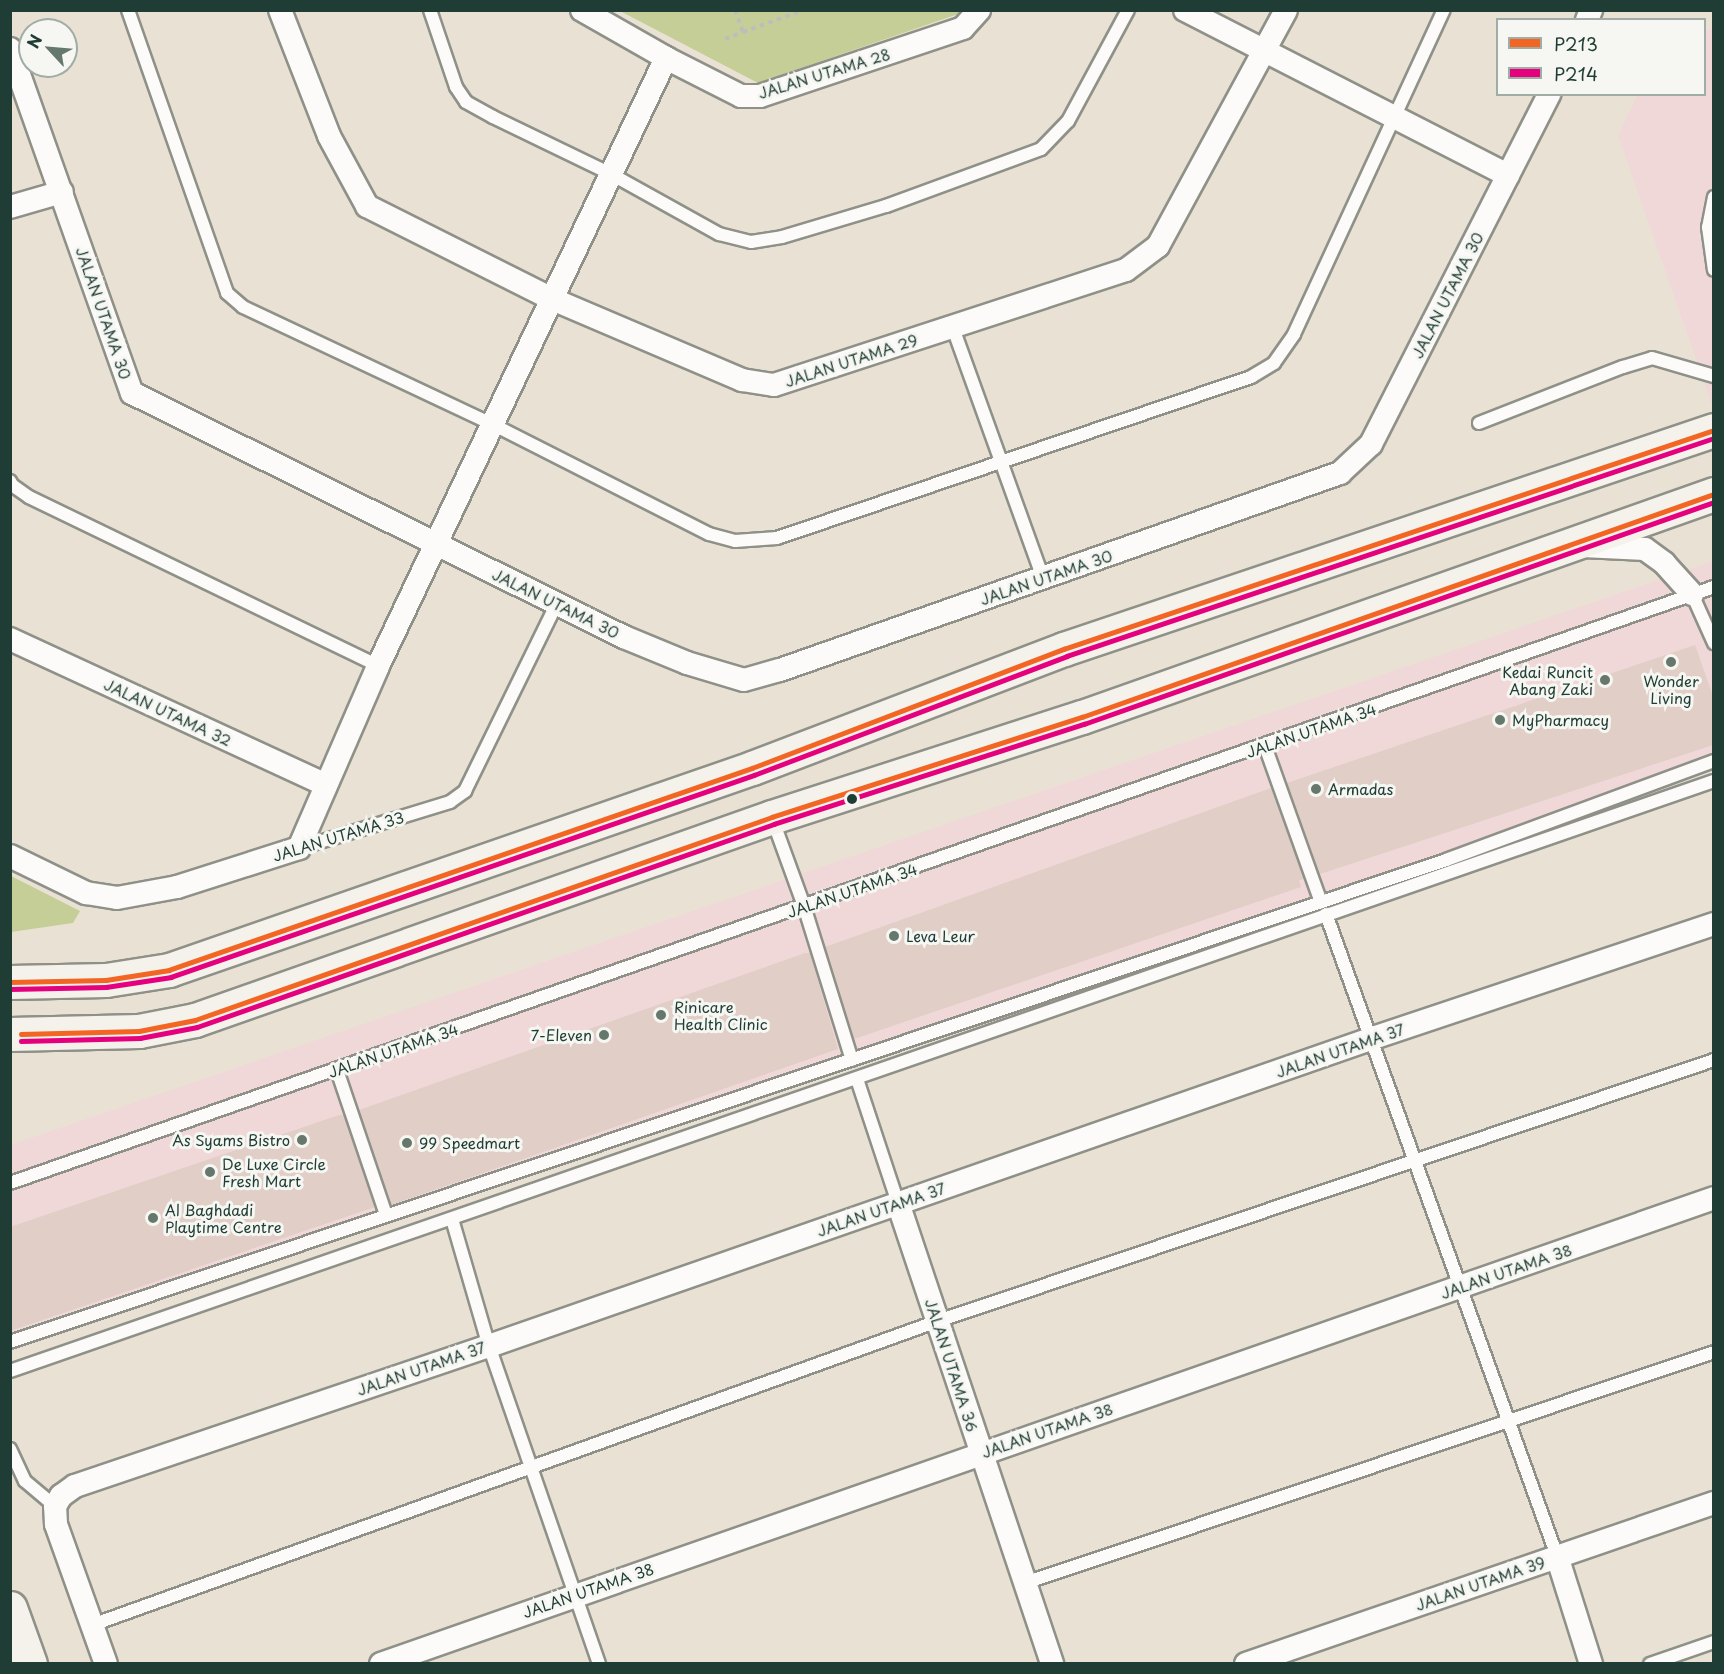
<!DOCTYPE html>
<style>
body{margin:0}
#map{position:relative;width:1724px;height:1674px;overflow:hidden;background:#e9e2d4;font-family:"Playpen Sans",sans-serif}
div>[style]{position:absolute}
.built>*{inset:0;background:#f0d8d8}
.green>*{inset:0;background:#c5ce96}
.building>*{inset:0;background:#e0cec7}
.path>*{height:4px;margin-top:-2px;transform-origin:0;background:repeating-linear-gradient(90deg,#bdbebb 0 4.5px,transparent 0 9px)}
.roads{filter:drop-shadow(2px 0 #8f9188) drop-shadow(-2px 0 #8f9188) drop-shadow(0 2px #8f9188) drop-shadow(0 -2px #8f9188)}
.lane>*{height:12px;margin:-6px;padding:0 6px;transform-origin:6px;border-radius:6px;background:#fcfbf9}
.street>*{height:22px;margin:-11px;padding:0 11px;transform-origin:11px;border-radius:11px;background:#fcfbf9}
.secondary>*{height:33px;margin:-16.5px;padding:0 16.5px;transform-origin:16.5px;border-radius:16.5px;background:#f5f1eb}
.bus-1>*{height:4.5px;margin:-2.25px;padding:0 2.25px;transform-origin:2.25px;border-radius:2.25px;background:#f26522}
.bus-2>*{height:4.5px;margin:-2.25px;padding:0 2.25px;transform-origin:2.25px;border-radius:2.25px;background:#e5007d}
.dots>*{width:16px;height:16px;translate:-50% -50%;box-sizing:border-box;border:3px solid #f6f6f2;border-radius:50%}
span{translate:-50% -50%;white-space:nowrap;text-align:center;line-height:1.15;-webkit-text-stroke:6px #f6f6f2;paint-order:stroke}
.street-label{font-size:15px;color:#1f3d34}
.poi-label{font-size:15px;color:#1f3d34}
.right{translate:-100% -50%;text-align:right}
.left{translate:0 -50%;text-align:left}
.frame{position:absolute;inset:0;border:12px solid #1f3d34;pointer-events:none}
.legend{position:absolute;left:1496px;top:18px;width:210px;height:78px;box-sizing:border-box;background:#f6f6f2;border:2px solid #a0aca6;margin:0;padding:8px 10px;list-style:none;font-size:18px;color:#1f3d34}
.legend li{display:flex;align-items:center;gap:12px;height:30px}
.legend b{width:30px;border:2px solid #a0aca6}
.north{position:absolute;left:18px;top:18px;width:60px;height:60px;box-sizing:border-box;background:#f6f6f2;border:2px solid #a0aca6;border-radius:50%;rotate:296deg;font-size:16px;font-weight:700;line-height:24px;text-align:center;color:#1f3d34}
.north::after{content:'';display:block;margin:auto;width:21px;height:27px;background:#66776c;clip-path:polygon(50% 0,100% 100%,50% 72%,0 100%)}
</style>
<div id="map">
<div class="built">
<div style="clip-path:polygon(1713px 28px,1713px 408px,1618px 136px,1637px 95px,1704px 94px,1705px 31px)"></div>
<div style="clip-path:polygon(1713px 561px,1713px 769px,11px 1332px,10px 1145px)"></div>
</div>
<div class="green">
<div style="clip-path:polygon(620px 11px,967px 11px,758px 83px)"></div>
<div style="clip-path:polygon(11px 876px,80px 911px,73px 923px,11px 932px)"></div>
</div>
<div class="building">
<div style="clip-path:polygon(1695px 645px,1713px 696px,1713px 745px,1320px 874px,1287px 783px)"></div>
<div style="clip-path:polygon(1271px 788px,1304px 879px,1299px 880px,1301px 887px,854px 1039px,825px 947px)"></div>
<div style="clip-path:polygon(805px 953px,810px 953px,838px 1049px,391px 1205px,359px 1110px)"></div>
<div style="clip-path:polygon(339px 1115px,344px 1115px,375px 1207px,10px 1331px,10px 1227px)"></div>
</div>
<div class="path">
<div style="left:735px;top:10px;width:23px;rotate:70deg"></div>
<div style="left:743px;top:32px;width:64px;rotate:-20.1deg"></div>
<div style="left:725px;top:39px;width:19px;rotate:-21deg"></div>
</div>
<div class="roads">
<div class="lane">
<div style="left:128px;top:10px;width:300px;rotate:70.7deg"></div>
<div style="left:227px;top:293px;width:21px;rotate:41deg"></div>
<div style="left:243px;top:307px;width:275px;rotate:25.2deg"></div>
<div style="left:492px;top:424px;width:243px;rotate:26.9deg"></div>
<div style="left:709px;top:534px;width:27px;rotate:15deg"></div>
<div style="left:735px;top:541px;width:42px;rotate:-4.1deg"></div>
<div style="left:777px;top:538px;width:501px;rotate:-18.76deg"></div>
<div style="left:1251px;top:377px;width:27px;rotate:-31deg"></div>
<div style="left:1274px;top:363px;width:35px;rotate:-55deg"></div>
<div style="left:1294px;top:334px;width:357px;rotate:-65.2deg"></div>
<div style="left:430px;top:10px;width:81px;rotate:71.3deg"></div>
<div style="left:456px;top:87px;width:18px;rotate:56deg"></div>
<div style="left:466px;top:102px;width:31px;rotate:29deg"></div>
<div style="left:493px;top:117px;width:131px;rotate:25.8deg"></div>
<div style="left:611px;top:174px;width:124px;rotate:29.1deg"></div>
<div style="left:719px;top:234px;width:33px;rotate:14deg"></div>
<div style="left:751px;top:242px;width:31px;rotate:-9deg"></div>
<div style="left:782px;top:237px;width:109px;rotate:-16.6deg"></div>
<div style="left:886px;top:206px;width:165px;rotate:-20.2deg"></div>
<div style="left:1041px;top:149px;width:39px;rotate:-46deg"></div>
<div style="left:1068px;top:121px;width:126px;rotate:-61.6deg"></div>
<div style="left:1714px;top:197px;width:31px;rotate:101deg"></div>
<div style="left:1708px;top:227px;width:43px;rotate:82.1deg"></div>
<div style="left:953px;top:328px;width:266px;rotate:70.2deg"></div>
<div style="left:1479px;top:423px;width:155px;rotate:-21.3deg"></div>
<div style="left:1623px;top:367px;width:30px;rotate:-17deg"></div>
<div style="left:1652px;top:358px;width:65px;rotate:16.2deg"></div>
<div style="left:10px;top:481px;width:4px;rotate:63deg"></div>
<div style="left:12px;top:485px;width:21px;rotate:35deg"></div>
<div style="left:29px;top:497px;width:388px;rotate:25.8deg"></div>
<div style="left:1692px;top:594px;width:54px;rotate:65.8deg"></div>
<div style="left:1265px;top:746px;width:166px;rotate:70.3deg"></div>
<div style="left:772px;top:818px;width:94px;rotate:70deg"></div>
<div style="left:804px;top:906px;width:161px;rotate:72.7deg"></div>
<div style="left:300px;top:848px;width:157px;rotate:-17deg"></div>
<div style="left:450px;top:802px;width:19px;rotate:-36deg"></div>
<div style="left:465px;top:791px;width:209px;rotate:-63.9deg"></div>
<div style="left:1326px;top:914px;width:682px;rotate:70.21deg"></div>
<div style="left:337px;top:1070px;width:153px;rotate:71.3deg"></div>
<div style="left:857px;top:1079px;width:131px;rotate:71.7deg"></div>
<div style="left:10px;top:1183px;width:1805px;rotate:-19.28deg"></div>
<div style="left:452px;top:1219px;width:132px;rotate:73.8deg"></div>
<div style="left:489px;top:1346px;width:336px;rotate:70.9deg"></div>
<div style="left:10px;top:1342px;width:1515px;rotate:-18.55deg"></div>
<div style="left:1446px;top:860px;width:286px;rotate:-20.3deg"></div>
<div style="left:10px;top:1371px;width:1803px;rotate:-19.1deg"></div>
<div style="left:10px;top:1449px;width:35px;rotate:65deg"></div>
<div style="left:25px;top:1481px;width:39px;rotate:40deg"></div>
<div style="left:1025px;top:1583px;width:727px;rotate:-18.53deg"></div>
<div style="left:92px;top:1625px;width:899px;rotate:-19.77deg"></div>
<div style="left:938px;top:1321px;width:819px;rotate:-18.59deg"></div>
<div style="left:1650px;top:1664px;width:68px;rotate:-19deg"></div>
</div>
<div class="street">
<div style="left:280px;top:10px;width:135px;rotate:68.7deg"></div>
<div style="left:329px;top:136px;width:80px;rotate:61.5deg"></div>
<div style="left:367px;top:206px;width:207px;rotate:26.7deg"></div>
<div style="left:552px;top:299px;width:207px;rotate:23.1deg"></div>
<div style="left:742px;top:380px;width:32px;rotate:9deg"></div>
<div style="left:774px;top:385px;width:370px;rotate:-18.1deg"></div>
<div style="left:1126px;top:270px;width:40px;rotate:-37deg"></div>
<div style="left:1158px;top:246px;width:268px;rotate:-61.5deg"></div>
<div style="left:582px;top:10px;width:97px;rotate:29.7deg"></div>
<div style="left:666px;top:58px;width:84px;rotate:26.9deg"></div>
<div style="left:741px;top:96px;width:19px"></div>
<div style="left:760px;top:96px;width:214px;rotate:-18.5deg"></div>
<div style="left:963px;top:28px;width:24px;rotate:-48deg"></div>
<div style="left:1185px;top:10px;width:363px;rotate:27.1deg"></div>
<div style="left:1587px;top:20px;width:11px;rotate:-68deg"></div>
<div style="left:10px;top:49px;width:365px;rotate:70.5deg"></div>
<div style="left:132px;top:393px;width:549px;rotate:26.38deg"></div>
<div style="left:624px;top:637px;width:68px;rotate:22.4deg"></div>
<div style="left:687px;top:663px;width:59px;rotate:16.6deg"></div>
<div style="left:744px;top:680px;width:37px;rotate:-16deg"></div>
<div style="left:780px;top:670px;width:594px;rotate:-19.38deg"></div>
<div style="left:1340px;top:473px;width:42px;rotate:-43.1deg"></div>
<div style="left:1371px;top:444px;width:393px;rotate:-63deg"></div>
<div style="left:10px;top:207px;width:54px;rotate:-16.1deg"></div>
<div style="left:1583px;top:546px;width:62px;rotate:2.8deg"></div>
<div style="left:1645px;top:549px;width:24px;rotate:36deg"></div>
<div style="left:1664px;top:563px;width:42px;rotate:47.9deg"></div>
<div style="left:10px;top:639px;width:348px;rotate:24.8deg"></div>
<div style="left:10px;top:856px;width:85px;rotate:26deg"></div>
<div style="left:86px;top:893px;width:31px;rotate:9deg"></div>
<div style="left:117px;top:898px;width:61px;rotate:-10.4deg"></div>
<div style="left:177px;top:887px;width:128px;rotate:-17.7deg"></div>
<div style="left:299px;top:848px;width:198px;rotate:-66.5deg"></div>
<div style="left:378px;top:666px;width:673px;rotate:-64.65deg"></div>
<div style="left:898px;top:1203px;width:486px;rotate:71.5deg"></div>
<div style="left:1557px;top:1556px;width:113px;rotate:72.5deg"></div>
<div style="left:106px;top:1664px;width:149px;rotate:-109.7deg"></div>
<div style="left:56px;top:1524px;width:18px;rotate:-93deg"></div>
<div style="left:55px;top:1506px;width:12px;rotate:-59deg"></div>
<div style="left:61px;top:1496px;width:17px;rotate:-36deg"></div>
<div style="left:75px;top:1486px;width:437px;rotate:-18.7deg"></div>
<div style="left:489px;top:1346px;width:933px;rotate:-19.21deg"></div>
<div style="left:1370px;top:1039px;width:363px;rotate:-18.5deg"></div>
<div style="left:381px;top:1664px;width:1412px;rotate:-19.27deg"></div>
<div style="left:1246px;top:1664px;width:495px;rotate:-19deg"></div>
</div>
<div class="secondary">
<div style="left:10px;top:982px;width:96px;rotate:-1.2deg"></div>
<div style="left:106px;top:980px;width:64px;rotate:-9deg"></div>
<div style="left:169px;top:970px;width:617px;rotate:-19.11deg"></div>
<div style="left:752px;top:768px;width:334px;rotate:-20.9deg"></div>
<div style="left:1064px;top:649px;width:686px;rotate:-18.62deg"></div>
<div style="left:10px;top:1034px;width:129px;rotate:-1.3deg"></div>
<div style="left:139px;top:1031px;width:57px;rotate:-11.1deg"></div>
<div style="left:195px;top:1020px;width:612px;rotate:-19.38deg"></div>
<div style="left:772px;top:817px;width:326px;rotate:-17.9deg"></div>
<div style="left:1082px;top:717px;width:670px;rotate:-19.44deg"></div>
<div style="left:10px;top:1608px;width:59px;rotate:70.3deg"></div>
</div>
</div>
<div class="bus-1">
<div style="left:10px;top:982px;width:96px;rotate:-1.2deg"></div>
<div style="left:106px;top:980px;width:64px;rotate:-9deg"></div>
<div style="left:169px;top:970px;width:617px;rotate:-19.11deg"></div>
<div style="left:752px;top:768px;width:334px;rotate:-20.9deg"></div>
<div style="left:1064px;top:649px;width:686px;rotate:-18.62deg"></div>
<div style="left:21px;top:1034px;width:118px;rotate:-1.5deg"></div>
<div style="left:139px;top:1031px;width:57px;rotate:-11.1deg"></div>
<div style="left:195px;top:1020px;width:612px;rotate:-19.38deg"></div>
<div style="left:772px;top:817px;width:326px;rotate:-17.9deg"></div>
<div style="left:1082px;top:717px;width:670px;rotate:-19.44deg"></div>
</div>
<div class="bus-2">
<div style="left:10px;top:989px;width:96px;rotate:-1.2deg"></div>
<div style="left:106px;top:987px;width:66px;rotate:-8.7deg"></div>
<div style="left:171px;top:977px;width:617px;rotate:-19.11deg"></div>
<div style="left:754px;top:775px;width:335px;rotate:-20.8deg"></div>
<div style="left:1067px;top:656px;width:683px;rotate:-18.62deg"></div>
<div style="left:21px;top:1041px;width:119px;rotate:-1.4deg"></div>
<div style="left:140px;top:1038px;width:58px;rotate:-10.9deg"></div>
<div style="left:197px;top:1027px;width:612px;rotate:-19.38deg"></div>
<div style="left:774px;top:824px;width:326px;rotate:-17.9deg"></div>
<div style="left:1084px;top:724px;width:668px;rotate:-19.41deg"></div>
</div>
<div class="dots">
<div style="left:1671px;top:662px;background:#66776c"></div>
<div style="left:1605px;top:680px;background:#66776c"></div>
<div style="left:1500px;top:720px;background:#66776c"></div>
<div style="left:1316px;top:789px;background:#66776c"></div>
<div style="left:852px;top:799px;background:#1f3d34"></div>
<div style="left:894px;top:936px;background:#66776c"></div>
<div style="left:661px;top:1015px;background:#66776c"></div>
<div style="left:604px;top:1035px;background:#66776c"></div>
<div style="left:302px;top:1140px;background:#66776c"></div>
<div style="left:407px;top:1143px;background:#66776c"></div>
<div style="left:210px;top:1172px;background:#66776c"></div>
<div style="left:153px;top:1218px;background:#66776c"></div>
</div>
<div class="street-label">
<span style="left:824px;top:73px;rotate:-17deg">JALAN UTAMA 28</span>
<span style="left:1447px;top:295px;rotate:-63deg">JALAN UTAMA 30</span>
<span style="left:104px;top:313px;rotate:71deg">JALAN UTAMA 30</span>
<span style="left:851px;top:360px;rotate:-18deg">JALAN UTAMA 29</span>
<span style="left:1046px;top:577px;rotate:-19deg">JALAN UTAMA 30</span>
<span style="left:556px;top:603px;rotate:26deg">JALAN UTAMA 30</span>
<span style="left:168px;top:712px;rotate:25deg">JALAN UTAMA 32</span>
<span style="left:1311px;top:730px;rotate:-19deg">JALAN UTAMA 34</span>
<span style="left:338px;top:836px;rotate:-17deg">JALAN UTAMA 33</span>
<span style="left:852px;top:890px;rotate:-19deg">JALAN UTAMA 34</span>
<span style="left:393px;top:1050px;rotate:-19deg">JALAN UTAMA 34</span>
<span style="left:1340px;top:1050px;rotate:-19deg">JALAN UTAMA 37</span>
<span style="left:881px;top:1209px;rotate:-19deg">JALAN UTAMA 37</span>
<span style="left:1506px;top:1271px;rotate:-19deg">JALAN UTAMA 38</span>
<span style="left:952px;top:1365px;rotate:72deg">JALAN UTAMA 36</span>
<span style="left:421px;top:1368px;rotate:-19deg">JALAN UTAMA 37</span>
<span style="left:1047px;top:1430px;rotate:-19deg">JALAN UTAMA 38</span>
<span style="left:1480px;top:1583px;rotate:-19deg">JALAN UTAMA 39</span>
<span style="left:588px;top:1590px;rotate:-19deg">JALAN UTAMA 38</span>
</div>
<div class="poi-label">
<span class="right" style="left:1593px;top:680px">Kedai Runcit<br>Abang Zaki</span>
<span style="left:1671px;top:689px">Wonder<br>Living</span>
<span class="left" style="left:1512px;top:720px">MyPharmacy</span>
<span class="left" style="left:1328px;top:789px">Armadas</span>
<span class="left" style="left:906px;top:936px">Leva Leur</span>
<span class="left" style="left:674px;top:1015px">Rinicare<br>Health Clinic</span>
<span class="right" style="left:592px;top:1035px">7-Eleven</span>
<span class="right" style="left:290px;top:1140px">As Syams Bistro</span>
<span class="left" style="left:419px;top:1143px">99 Speedmart</span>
<span class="left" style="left:222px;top:1172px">De Luxe Circle<br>Fresh Mart</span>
<span class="left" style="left:165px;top:1218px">Al Baghdadi<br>Playtime Centre</span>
</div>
<div class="frame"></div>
<ul class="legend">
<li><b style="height:8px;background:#f26522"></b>P213</li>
<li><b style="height:8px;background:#e5007d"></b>P214</li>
</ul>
<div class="north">N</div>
</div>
